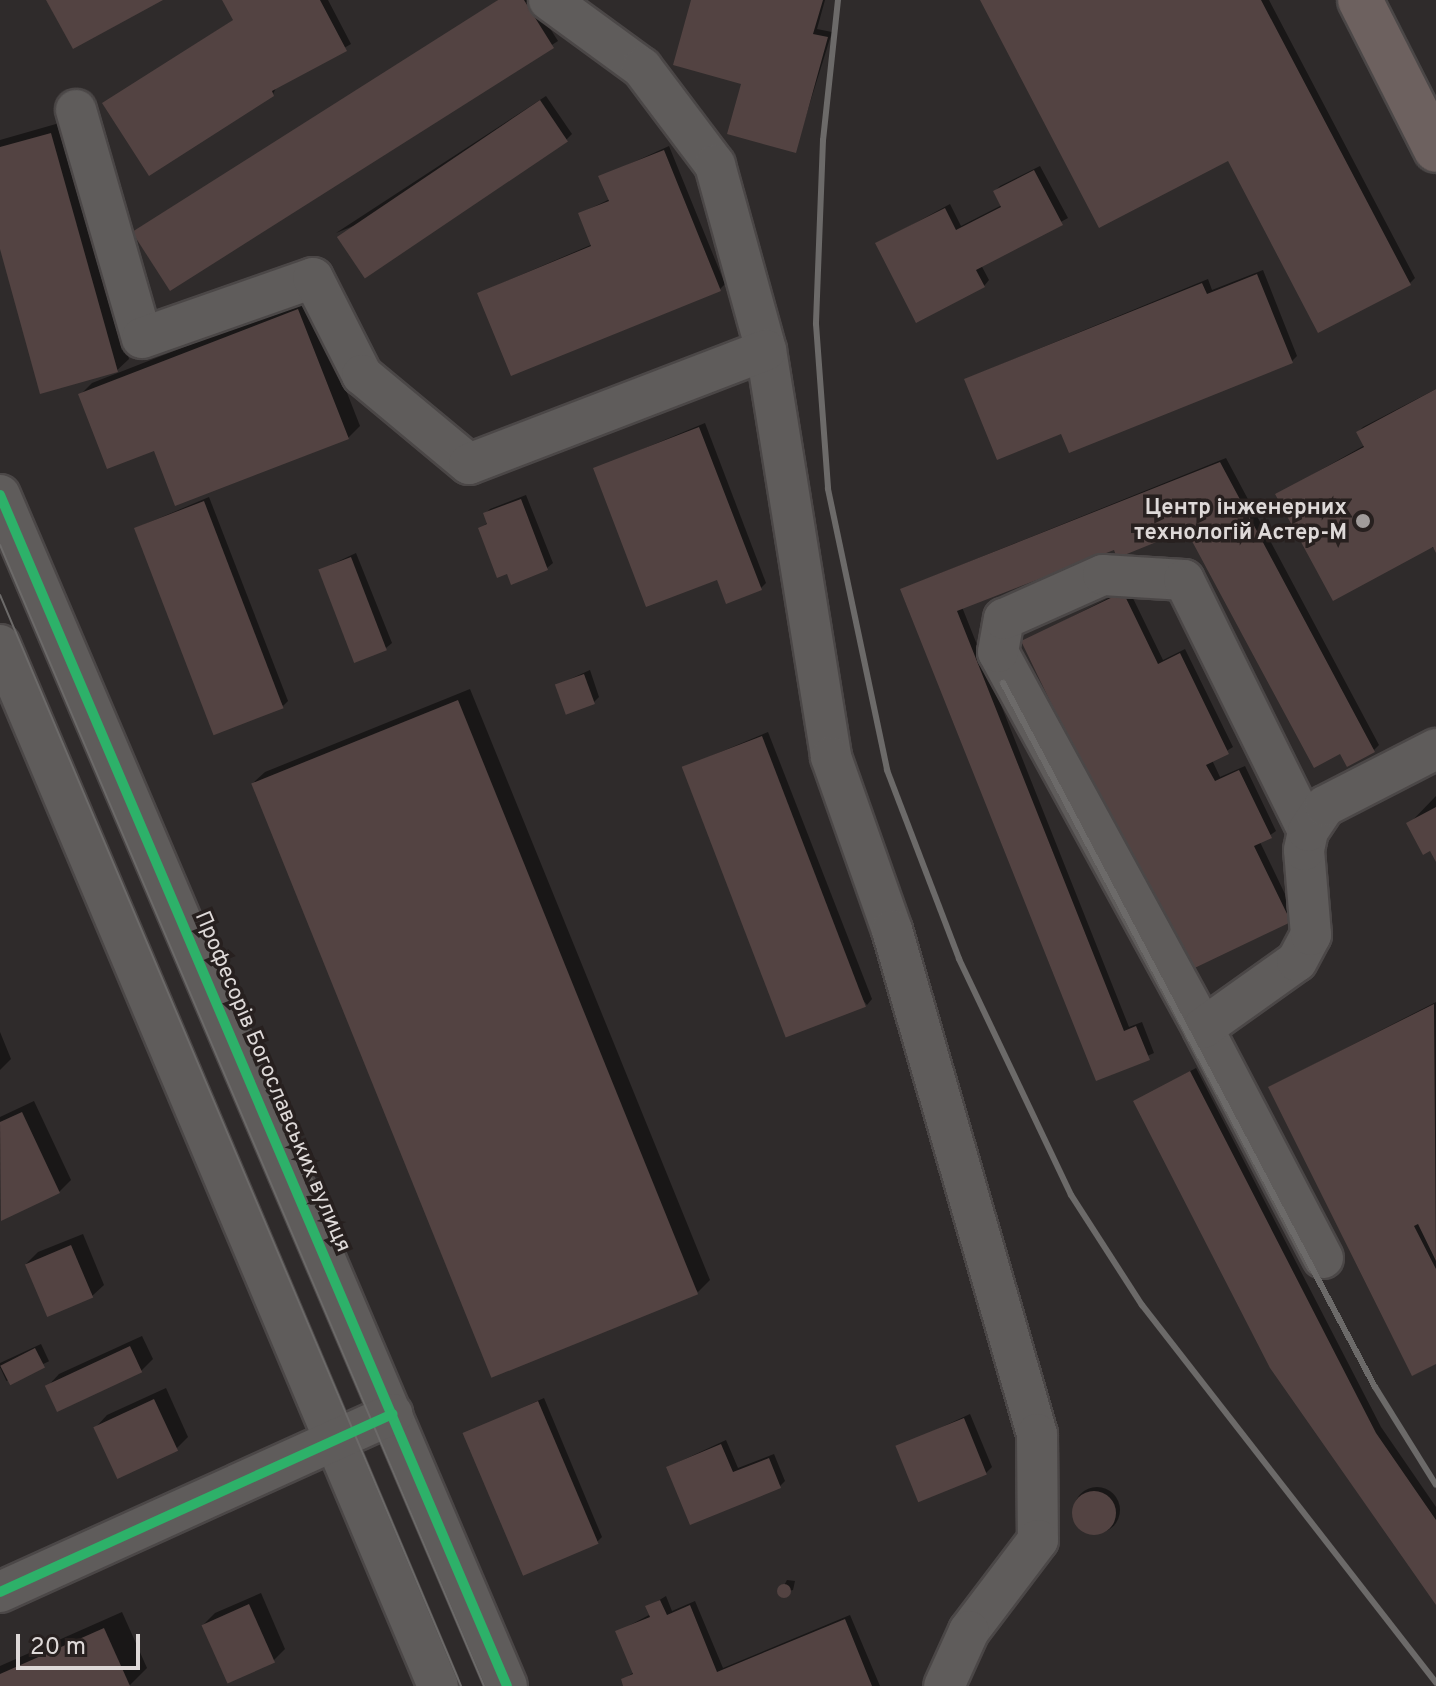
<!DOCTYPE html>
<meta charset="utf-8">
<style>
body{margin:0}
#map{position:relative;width:1436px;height:1686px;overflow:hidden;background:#2f2b2b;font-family:Overpass,sans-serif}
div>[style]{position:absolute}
.shadow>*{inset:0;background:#0007;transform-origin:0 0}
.round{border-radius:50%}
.building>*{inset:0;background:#534342;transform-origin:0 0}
.roads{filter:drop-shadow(2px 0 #4b4747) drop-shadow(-2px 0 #4b4747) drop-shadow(0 2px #4b4747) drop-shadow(0 -2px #4b4747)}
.minor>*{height:40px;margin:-20px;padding:0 20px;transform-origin:20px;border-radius:20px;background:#5f5c5b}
.major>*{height:44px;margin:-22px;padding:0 22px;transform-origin:22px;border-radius:22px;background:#6d615f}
.tram>*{height:2px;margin:-1px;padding:0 1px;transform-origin:1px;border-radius:1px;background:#6c6a69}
.rail>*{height:6px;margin:-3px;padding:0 3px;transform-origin:3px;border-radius:3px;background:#6c6a69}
.cycleway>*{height:10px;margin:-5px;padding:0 5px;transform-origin:5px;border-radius:5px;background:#2db169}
.dots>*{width:22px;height:22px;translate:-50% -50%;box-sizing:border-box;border:4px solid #27201f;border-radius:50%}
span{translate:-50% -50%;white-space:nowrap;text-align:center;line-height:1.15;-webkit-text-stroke:7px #27201f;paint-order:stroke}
.poi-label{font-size:22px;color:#ded9d8;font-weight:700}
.right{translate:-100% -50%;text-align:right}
.street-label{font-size:22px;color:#ded9d8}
.scale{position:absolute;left:16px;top:1634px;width:124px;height:36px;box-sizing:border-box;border:4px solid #ded9d8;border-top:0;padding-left:10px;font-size:24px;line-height:28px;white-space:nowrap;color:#ded9d8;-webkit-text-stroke:6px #27201f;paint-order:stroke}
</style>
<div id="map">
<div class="shadow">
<div style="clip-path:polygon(225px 0,328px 0,351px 44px,277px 86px,273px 94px,105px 103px,235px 19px)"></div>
<div style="clip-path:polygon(498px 0,532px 0,558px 41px,171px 288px)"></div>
<div style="clip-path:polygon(693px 0,825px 0,817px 29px,832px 32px,795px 151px,743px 83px)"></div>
<div style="clip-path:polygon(982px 0,1269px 0,1415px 278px,1410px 283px,1229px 158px)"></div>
<div style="clip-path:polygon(546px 96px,572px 134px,566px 140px,336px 233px)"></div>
<div style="clip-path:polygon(63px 122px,129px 359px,114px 373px,0 241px,0 140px)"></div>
<div style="clip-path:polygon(669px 146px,725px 284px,720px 289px,479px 293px,593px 244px,581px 213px,610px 199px,601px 177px)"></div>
<div style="clip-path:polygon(1040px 166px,1068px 218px,981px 265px,989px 280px,984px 286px,877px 244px,950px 204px,961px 226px,1002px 205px,995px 191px,1000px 186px)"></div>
<div style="clip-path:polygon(1263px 270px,1297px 356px,1292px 361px,1062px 432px,966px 379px,1208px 279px,1212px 290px)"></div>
<div style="clip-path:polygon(310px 298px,360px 426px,348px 438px,155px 449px,80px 395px,92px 383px)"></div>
<div style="clip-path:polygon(1436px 389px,1436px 549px,1278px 494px,1365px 445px,1358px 432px,1363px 427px)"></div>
<div style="clip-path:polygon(705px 423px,766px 583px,761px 588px,718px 577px,595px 469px)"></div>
<div style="clip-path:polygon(1226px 458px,1379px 745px,1374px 750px,1187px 528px,1115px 547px,962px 607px,1129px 1027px,1142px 1022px,1154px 1053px,1097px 1078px,902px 589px)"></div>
<div style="clip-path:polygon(526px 495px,553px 563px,547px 568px,480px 528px,489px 522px,485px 514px,490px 509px)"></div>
<div style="clip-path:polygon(209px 497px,288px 701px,283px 706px,136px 528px)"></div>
<div style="clip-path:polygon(356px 553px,392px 643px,386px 648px,320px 570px)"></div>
<div style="clip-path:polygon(1128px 588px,1163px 660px,1185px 649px,1233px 747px,1212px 760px,1220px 777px,1245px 766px,1276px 831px,1260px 842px,1295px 915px,1289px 920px,1023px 642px)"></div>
<div style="clip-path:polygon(590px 670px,599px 697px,594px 702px,557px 685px)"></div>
<div style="clip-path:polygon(470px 689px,710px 1280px,698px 1292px,253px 783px,265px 772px)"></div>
<div style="clip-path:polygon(768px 732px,872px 999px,867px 1005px,685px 767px)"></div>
<div style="clip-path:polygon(1436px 796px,1436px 858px,1409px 824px)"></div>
<div style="clip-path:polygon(1436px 1002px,1436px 1362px,1270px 1087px)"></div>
<div style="clip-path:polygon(0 1032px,11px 1059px,0 1070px)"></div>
<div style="clip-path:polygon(1196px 1068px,1381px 1427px,1436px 1507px,1436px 1602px,1135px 1101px)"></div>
<div style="clip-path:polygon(34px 1101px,71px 1180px,59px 1192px,2px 1218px,0 1117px)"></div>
<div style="clip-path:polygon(83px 1234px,104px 1285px,92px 1296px,26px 1264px,38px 1252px)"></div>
<div style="clip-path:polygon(142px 1336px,153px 1359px,141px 1371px,48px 1386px,59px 1374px)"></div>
<div style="left:41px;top:1344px;width:19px;height:47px;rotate:65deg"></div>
<div style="clip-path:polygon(166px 1388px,188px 1437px,176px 1449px,96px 1427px,107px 1415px)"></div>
<div style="clip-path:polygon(544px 1398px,602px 1537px,597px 1542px,464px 1434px)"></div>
<div style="clip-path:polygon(970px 1414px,992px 1467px,986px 1473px,899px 1447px)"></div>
<div style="clip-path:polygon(726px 1440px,738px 1468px,774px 1454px,785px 1481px,780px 1486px,668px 1467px)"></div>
<div class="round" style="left:1074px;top:1487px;width:46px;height:46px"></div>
<div style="clip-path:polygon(787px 1580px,795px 1581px,793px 1590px,780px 1593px)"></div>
<div style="clip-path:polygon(261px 1593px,285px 1649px,273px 1661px,203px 1625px,215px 1613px)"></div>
<div style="clip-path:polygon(666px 1596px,672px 1611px,695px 1601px,723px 1668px,850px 1615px,880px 1686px,626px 1686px,623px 1680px,634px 1672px,617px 1632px,651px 1614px,648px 1607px)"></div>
<div style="clip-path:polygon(122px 1612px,147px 1668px,130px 1685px,0 1686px,0 1666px)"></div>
</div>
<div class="building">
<div style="clip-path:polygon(46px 0,163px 0,73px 49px)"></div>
<div style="clip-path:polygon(222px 0,320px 0,347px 51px,272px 91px,274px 96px,149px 176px,102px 103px,233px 20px)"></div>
<div style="clip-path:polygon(498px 0,524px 0,554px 48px,170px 291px,132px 232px)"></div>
<div style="clip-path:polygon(691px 0,823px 0,813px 34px,828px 37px,796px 153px,727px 134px,741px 84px,673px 65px)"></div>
<div style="clip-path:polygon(980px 0,1261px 0,1411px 285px,1318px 333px,1228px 161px,1099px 228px)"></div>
<div style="left:540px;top:100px;width:50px;height:245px;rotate:56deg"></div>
<div style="clip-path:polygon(51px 133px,118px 372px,40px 394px,0 249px,0 147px)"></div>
<div style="clip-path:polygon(664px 150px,721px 291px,511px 376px,477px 293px,591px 246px,578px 213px,609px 201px,598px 176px)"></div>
<div style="clip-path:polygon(1034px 170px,1063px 225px,976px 270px,985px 287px,916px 323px,875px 243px,945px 208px,956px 230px,1001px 207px,993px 191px)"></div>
<div style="clip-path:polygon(1257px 274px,1293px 363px,1069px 453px,1061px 434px,997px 460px,964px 379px,1202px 283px,1207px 294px)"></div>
<div style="clip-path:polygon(298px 309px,349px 439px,175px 506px,154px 451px,107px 469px,78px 394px)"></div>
<div style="clip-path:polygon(1436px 389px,1436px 553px,1433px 547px,1333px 601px,1275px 494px,1364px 447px,1356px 432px)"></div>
<div style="clip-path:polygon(699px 427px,762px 590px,726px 604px,717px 580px,646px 607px,593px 468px)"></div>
<div style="clip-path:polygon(1220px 462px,1375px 752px,1347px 767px,1340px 754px,1314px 768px,1186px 530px,1117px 558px,1114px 550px,957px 611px,1124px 1031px,1136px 1026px,1150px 1060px,1096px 1081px,900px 589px)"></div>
<div style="clip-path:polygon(521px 499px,548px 570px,511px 585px,507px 574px,497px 578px,478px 528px,487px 524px,483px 513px)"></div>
<div style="left:204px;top:501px;width:222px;height:75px;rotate:69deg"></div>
<div style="left:351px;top:557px;width:100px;height:35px;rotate:69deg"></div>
<div style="clip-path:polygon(1123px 592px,1158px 664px,1180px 653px,1229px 754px,1206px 765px,1215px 781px,1239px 770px,1272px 838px,1254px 846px,1291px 922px,1182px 974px,1021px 641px)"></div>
<div style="left:584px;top:674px;width:32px;height:31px;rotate:70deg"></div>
<div style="left:458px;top:700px;width:641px;height:223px;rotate:68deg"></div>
<div style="left:762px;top:736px;width:290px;height:86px;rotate:69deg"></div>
<div style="clip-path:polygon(1436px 807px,1436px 862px,1430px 851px,1423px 855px,1406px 823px)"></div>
<div style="clip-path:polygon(1434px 1004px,1436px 1261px,1418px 1224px,1414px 1226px,1436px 1269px,1436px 1364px,1412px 1376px,1268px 1087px)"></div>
<div style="clip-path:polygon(1190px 1071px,1376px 1433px,1436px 1520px,1436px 1605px,1270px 1368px,1133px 1101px)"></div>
<div style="clip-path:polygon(22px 1112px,60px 1193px,1px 1221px,0 1122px)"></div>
<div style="left:71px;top:1245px;width:57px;height:50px;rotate:67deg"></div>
<div style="left:130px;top:1346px;width:29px;height:94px;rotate:65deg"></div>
<div style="left:35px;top:1348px;width:22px;height:39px;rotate:63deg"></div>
<div style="left:154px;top:1399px;width:57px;height:67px;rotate:65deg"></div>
<div style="left:538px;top:1401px;width:155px;height:82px;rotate:67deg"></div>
<div style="left:964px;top:1418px;width:61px;height:74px;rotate:68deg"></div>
<div style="clip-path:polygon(721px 1444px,733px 1472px,769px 1458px,781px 1488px,690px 1525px,666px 1467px)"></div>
<div class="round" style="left:1072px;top:1491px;width:44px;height:44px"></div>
<div class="round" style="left:777px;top:1584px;width:14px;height:14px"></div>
<div style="clip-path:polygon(660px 1600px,667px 1615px,690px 1605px,717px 1672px,845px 1619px,872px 1686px,623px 1686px,621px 1679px,633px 1674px,615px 1631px,650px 1617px,645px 1606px)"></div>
<div style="left:249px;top:1604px;width:64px;height:52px;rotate:66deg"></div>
<div style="clip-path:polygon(104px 1628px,130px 1686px,0 1686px,0 1674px)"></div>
</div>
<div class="roads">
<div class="minor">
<div style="left:549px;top:0;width:115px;rotate:36.2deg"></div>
<div style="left:642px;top:68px;width:121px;rotate:53deg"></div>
<div style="left:715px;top:165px;width:192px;rotate:74.6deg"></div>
<div style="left:766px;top:350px;width:412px;rotate:80.9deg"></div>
<div style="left:831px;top:757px;width:183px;rotate:70.6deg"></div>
<div style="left:892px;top:930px;width:524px;rotate:73.95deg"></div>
<div style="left:1037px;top:1434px;width:106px;rotate:89.5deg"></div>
<div style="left:1038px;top:1540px;width:114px;rotate:127.2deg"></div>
<div style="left:969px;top:1631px;width:60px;rotate:114.4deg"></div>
<div style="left:76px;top:110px;width:237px;rotate:73.9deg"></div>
<div style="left:142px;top:338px;width:181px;rotate:-19.3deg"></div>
<div style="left:313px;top:278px;width:109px;rotate:63.2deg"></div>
<div style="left:362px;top:375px;width:139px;rotate:39.8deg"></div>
<div style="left:469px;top:464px;width:318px;rotate:-21deg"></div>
<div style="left:0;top:495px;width:1294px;rotate:66.94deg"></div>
<div style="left:0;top:645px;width:1129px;rotate:67.18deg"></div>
<div style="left:1203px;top:1028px;width:428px;rotate:-118.6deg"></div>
<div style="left:998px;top:652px;width:34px;rotate:-80deg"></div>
<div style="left:1004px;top:619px;width:108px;rotate:-24deg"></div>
<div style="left:1103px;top:575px;width:81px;rotate:3.5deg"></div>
<div style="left:1184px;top:580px;width:280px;rotate:63.7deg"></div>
<div style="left:1323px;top:1258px;width:259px;rotate:-117.6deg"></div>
<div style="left:1203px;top:1028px;width:115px;rotate:-35.5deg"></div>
<div style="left:1297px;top:961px;width:30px;rotate:-62deg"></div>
<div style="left:1311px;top:935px;width:85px;rotate:-94.7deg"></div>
<div style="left:1304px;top:850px;width:19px;rotate:-78deg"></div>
<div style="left:1308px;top:831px;width:30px;rotate:-56deg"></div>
<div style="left:1325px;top:806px;width:125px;rotate:-27.2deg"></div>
<div style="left:0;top:1592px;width:431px;rotate:-24.4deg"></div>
</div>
<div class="major">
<div style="left:1360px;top:0;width:168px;rotate:63.1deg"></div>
</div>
</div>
<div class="tram">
<div style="left:0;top:545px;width:1239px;rotate:67.01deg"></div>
<div style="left:0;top:595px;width:1184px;rotate:67.09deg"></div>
</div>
<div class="rail">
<div style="left:838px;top:0;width:141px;rotate:96.1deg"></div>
<div style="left:823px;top:140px;width:184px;rotate:92.2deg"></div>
<div style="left:816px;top:324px;width:165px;rotate:85.8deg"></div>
<div style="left:828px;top:489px;width:287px;rotate:78.1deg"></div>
<div style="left:887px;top:770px;width:202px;rotate:69.1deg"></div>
<div style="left:959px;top:959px;width:261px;rotate:64.6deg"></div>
<div style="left:1071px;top:1195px;width:131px;rotate:57.2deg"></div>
<div style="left:1142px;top:1305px;width:479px;rotate:52.1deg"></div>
<div style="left:1003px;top:683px;width:796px;rotate:62.15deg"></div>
<div style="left:1375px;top:1387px;width:115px;rotate:58.1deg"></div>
</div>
<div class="cycleway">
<div style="left:0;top:495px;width:1294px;rotate:66.94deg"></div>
<div style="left:0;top:1592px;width:431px;rotate:-24.4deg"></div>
</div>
<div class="dots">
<div style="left:1363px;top:521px;background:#a19c9b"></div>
</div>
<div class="poi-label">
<span class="right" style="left:1347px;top:521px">Центр інженерних<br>технологій Астер-М</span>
</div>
<div class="street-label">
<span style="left:272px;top:1082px;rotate:67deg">Професорів Богославських вулиця</span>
</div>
<div class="scale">20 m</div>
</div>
